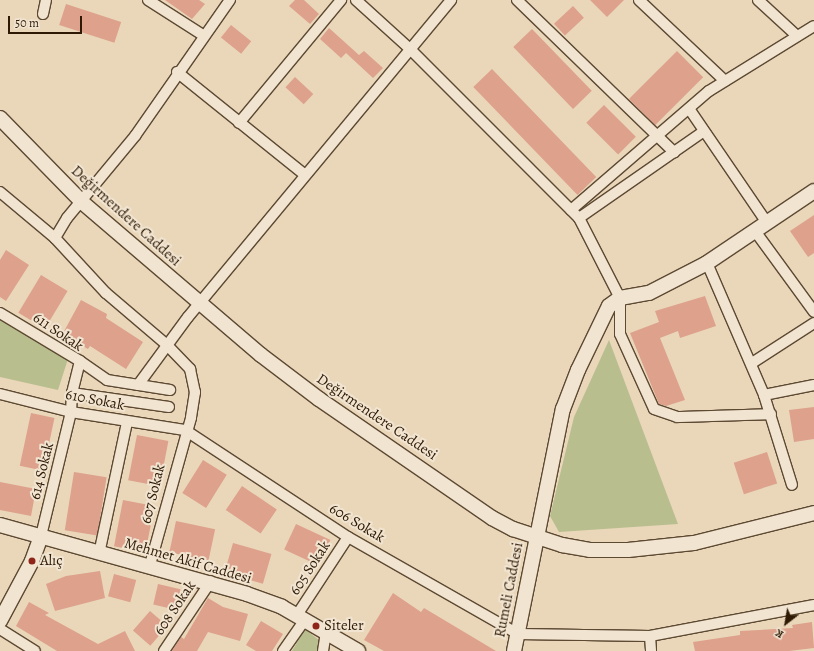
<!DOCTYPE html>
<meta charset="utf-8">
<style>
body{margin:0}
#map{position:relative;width:814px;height:651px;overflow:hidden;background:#ead7ba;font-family:Alegreya,serif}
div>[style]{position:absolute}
.green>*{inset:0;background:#b9be8e}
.building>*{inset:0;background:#dda18c;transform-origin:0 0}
.roads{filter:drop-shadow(1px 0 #5d4932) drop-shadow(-1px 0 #5d4932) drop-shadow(0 1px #5d4932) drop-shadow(0 -1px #5d4932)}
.street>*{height:10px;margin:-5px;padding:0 5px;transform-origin:5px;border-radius:5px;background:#f1e5d2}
.secondary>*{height:14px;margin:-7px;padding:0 7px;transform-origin:7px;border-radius:7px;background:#f1e5d2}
.dots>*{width:11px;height:11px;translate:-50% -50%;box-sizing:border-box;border:2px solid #f1e5d2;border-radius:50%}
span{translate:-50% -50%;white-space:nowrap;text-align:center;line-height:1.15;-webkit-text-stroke:4px #f1e5d2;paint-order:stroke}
.street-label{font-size:15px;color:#2e1a04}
.poi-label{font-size:15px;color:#2e1a04}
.left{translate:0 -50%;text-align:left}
.north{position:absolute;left:766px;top:603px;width:40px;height:40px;-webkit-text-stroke:3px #f1e5d2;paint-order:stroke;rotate:211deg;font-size:11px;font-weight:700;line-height:16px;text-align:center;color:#2e1a04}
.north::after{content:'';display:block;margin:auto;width:14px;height:18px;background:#2e1a04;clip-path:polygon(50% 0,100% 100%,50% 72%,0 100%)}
.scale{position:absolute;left:8px;top:16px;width:74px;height:18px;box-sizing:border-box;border:2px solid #2e1a04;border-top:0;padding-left:5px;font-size:12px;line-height:14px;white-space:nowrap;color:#2e1a04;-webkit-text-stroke:3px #f1e5d2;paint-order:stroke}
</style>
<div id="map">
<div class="green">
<div style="clip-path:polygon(0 319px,68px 359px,58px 390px,0 377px)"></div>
<div style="clip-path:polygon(609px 340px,678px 524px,559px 532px,550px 516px,574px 417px)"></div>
<div style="clip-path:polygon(305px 629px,320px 641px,318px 651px,292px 651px)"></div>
</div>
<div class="building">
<div style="clip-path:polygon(165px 0,199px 0,205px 4px,192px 19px)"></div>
<div style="clip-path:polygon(295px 0,304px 0,319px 14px,310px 24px,289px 6px)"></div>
<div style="clip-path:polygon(590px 0,624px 0,607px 17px)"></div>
<div style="left:66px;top:4px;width:58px;height:22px;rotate:18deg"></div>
<div style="left:573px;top:6px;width:16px;height:26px;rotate:47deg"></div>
<div style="left:231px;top:25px;width:26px;height:16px;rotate:39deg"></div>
<div style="clip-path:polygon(329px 28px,359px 55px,364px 51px,383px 68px,373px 78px,346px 53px,341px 58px,320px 39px)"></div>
<div style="left:532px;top:29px;width:86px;height:26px;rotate:46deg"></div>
<div style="left:677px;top:51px;width:37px;height:68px;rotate:45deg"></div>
<div style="left:492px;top:69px;width:150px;height:26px;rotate:46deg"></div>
<div style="left:295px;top:77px;width:25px;height:14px;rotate:43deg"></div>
<div style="left:604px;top:105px;width:45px;height:25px;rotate:45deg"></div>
<div style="clip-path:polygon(814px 215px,814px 253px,808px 257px,790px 231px)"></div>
<div style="clip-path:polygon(6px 250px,29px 265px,6px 301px,0 297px,0 260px)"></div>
<div style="left:41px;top:275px;width:31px;height:44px;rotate:31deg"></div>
<div style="clip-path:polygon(705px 296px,716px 326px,680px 338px,678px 331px,660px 338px,685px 400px,666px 406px,659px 404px,630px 333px,659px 322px,655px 311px)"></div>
<div style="clip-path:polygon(81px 300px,107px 314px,106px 318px,143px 342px,126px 369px,90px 346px,88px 349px,62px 335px)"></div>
<div style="clip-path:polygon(814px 407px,814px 439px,794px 442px,789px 410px)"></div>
<div style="left:31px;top:413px;width:24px;height:54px;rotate:12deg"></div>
<div style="left:137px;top:435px;width:32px;height:46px;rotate:11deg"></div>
<div style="left:767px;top:452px;width:33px;height:35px;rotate:72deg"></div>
<div style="left:203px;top:460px;width:28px;height:39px;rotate:32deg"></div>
<div style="left:74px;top:472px;width:33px;height:59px;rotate:9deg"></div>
<div style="clip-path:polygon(0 482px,36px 489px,31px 516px,0 510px)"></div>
<div style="left:242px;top:486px;width:42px;height:29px;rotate:34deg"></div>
<div style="left:123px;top:500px;width:32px;height:47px;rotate:11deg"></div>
<div style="left:176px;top:521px;width:40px;height:32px;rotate:12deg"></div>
<div style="left:296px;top:524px;width:38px;height:28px;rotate:25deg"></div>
<div style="left:233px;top:543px;width:40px;height:31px;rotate:16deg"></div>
<div style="clip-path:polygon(100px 571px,105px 598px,55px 611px,46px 584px,66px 576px)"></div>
<div style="left:114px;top:574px;width:23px;height:23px;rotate:15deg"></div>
<div style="left:158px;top:584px;width:23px;height:21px;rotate:13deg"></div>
<div style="clip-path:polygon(393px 593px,421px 612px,424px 608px,496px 651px,384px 651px,364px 640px)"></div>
<div style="clip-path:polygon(208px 598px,223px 607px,248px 614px,240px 641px,208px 632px,197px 651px,172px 651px,181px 637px,184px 639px)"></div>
<div style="clip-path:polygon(29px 602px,49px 613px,45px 615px,98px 644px,125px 631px,135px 651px,57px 651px,16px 626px)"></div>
<div style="left:150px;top:611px;width:23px;height:26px;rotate:41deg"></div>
<div style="clip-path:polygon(261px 621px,283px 634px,272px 651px,256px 651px,246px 645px)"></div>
<div style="clip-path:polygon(812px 622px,814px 648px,789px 651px,695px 651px,693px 642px,740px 635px,740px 631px,793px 628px,792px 625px)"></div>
</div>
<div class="roads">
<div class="street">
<div style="left:148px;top:0;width:65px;rotate:32.5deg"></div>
<div style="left:356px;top:0;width:72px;rotate:42.2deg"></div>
<div style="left:409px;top:48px;width:240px;rotate:45deg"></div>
<div style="left:579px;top:218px;width:90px;rotate:62.9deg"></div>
<div style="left:620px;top:298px;width:36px;rotate:90deg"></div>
<div style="left:620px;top:334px;width:82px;rotate:65.6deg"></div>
<div style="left:654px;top:409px;width:24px;rotate:19deg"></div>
<div style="left:677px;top:417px;width:94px;rotate:-1.8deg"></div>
<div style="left:517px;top:0;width:219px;rotate:44.1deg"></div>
<div style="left:639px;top:0;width:118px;rotate:43.3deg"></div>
<div style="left:758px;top:0;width:53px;rotate:42.7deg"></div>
<div style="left:43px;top:14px;width:14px;rotate:-78deg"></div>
<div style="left:177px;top:72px;width:164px;rotate:38.8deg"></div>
<div style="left:690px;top:110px;width:137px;rotate:55.7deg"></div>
<div style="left:239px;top:123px;width:160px;rotate:-50.3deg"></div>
<div style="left:0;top:192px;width:72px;rotate:39.9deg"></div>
<div style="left:55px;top:238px;width:75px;rotate:47.2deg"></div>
<div style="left:106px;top:293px;width:79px;rotate:40.4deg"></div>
<div style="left:166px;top:344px;width:35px;rotate:46deg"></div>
<div style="left:190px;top:369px;width:24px;rotate:78deg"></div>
<div style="left:195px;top:392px;width:26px;rotate:99deg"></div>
<div style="left:191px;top:418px;width:153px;rotate:105.6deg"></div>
<div style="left:571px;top:210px;width:182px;rotate:-40.8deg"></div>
<div style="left:709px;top:91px;width:123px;rotate:-31.8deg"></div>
<div style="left:579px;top:218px;width:152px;rotate:-34.8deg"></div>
<div style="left:755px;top:231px;width:100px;rotate:53.9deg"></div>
<div style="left:55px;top:238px;width:23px;rotate:-59deg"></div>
<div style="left:67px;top:218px;width:107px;rotate:-50.3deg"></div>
<div style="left:135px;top:136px;width:166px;rotate:-55.1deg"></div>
<div style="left:707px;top:263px;width:144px;rotate:66.6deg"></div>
<div style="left:764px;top:395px;width:94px;rotate:72.7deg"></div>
<div style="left:0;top:313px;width:93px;rotate:31deg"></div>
<div style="left:80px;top:361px;width:33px;rotate:104deg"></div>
<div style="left:72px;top:393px;width:19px;rotate:93deg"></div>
<div style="left:71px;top:412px;width:128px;rotate:103.6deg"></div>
<div style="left:80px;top:361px;width:33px;rotate:35deg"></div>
<div style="left:107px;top:380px;width:64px;rotate:9deg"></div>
<div style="left:752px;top:363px;width:74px;rotate:-32.8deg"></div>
<div style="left:138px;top:385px;width:84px;rotate:-53.7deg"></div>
<div style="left:188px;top:317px;width:412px;rotate:-50.3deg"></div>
<div style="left:72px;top:393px;width:98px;rotate:8.2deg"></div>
<div style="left:0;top:394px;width:73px;rotate:14.2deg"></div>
<div style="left:71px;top:412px;width:115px;rotate:9deg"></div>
<div style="left:185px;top:430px;width:195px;rotate:33.3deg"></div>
<div style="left:348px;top:537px;width:196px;rotate:29.7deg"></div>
<div style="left:518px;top:634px;width:132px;rotate:0.9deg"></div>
<div style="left:650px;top:636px;width:167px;rotate:-10.7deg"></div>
<div style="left:764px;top:395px;width:51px;rotate:-11.3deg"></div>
<div style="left:99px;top:554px;width:135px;rotate:-78deg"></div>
<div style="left:297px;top:615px;width:93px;rotate:-56.8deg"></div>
<div style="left:0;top:629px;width:41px;rotate:32.2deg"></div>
<div style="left:650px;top:636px;width:15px;rotate:86deg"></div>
<div style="left:164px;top:651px;width:84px;rotate:-56.1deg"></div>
<div style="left:283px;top:651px;width:38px;rotate:-55deg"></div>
<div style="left:323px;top:651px;width:19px;rotate:-81deg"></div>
</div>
<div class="secondary">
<div style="left:0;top:118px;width:119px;rotate:45.7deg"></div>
<div style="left:83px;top:203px;width:234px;rotate:40.5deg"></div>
<div style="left:261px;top:355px;width:73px;rotate:37.2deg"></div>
<div style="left:319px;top:399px;width:210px;rotate:34.5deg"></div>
<div style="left:492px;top:518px;width:24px;rotate:28deg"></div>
<div style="left:513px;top:529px;width:52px;rotate:18.1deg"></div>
<div style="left:562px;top:545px;width:28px;rotate:10deg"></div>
<div style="left:590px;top:550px;width:38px"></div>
<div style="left:628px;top:550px;width:66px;rotate:-6.1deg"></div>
<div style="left:694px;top:543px;width:124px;rotate:-14deg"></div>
<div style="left:0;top:525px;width:256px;rotate:15.6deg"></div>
<div style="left:247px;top:594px;width:37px;rotate:20deg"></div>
<div style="left:282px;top:607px;width:88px;rotate:30.1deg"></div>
<div style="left:0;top:621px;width:68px;rotate:-61.9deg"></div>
<div style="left:32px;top:561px;width:27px;rotate:-70deg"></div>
<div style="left:514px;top:651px;width:247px;rotate:-78.6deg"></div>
<div style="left:563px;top:409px;width:42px;rotate:-69deg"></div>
<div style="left:578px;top:370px;width:71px;rotate:-64.2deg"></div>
<div style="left:609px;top:306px;width:14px;rotate:-36deg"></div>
<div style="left:620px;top:298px;width:29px;rotate:-10deg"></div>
<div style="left:649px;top:293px;width:65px;rotate:-27.3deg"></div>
<div style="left:707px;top:263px;width:129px;rotate:-33.9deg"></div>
</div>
</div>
<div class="dots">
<div style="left:32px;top:561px;background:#8f2418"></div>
<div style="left:316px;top:626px;background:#8f2418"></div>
</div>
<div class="street-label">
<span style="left:126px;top:216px;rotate:42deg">Değirmendere Caddesi</span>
<span style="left:58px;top:332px;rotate:34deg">611 Sokak</span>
<span style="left:95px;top:400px;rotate:11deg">610 Sokak</span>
<span style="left:377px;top:417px;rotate:34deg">Değirmendere Caddesi</span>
<span style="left:42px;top:471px;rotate:-76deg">614 Sokak</span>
<span style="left:153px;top:494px;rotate:-76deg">607 Sokak</span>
<span style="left:357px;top:523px;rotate:31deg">606 Sokak</span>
<span style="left:188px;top:561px;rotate:16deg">Mehmet Akif Caddesi</span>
<span style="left:310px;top:568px;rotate:-57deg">605 Sokak</span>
<span style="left:509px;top:590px;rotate:-79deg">Rumeli Caddesi</span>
<span style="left:175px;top:608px;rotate:-56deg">608 Sokak</span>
</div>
<div class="poi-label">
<span class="left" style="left:40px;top:561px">Alıç</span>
<span class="left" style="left:324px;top:626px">Siteler</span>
</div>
<div class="north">K</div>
<div class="scale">50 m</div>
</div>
